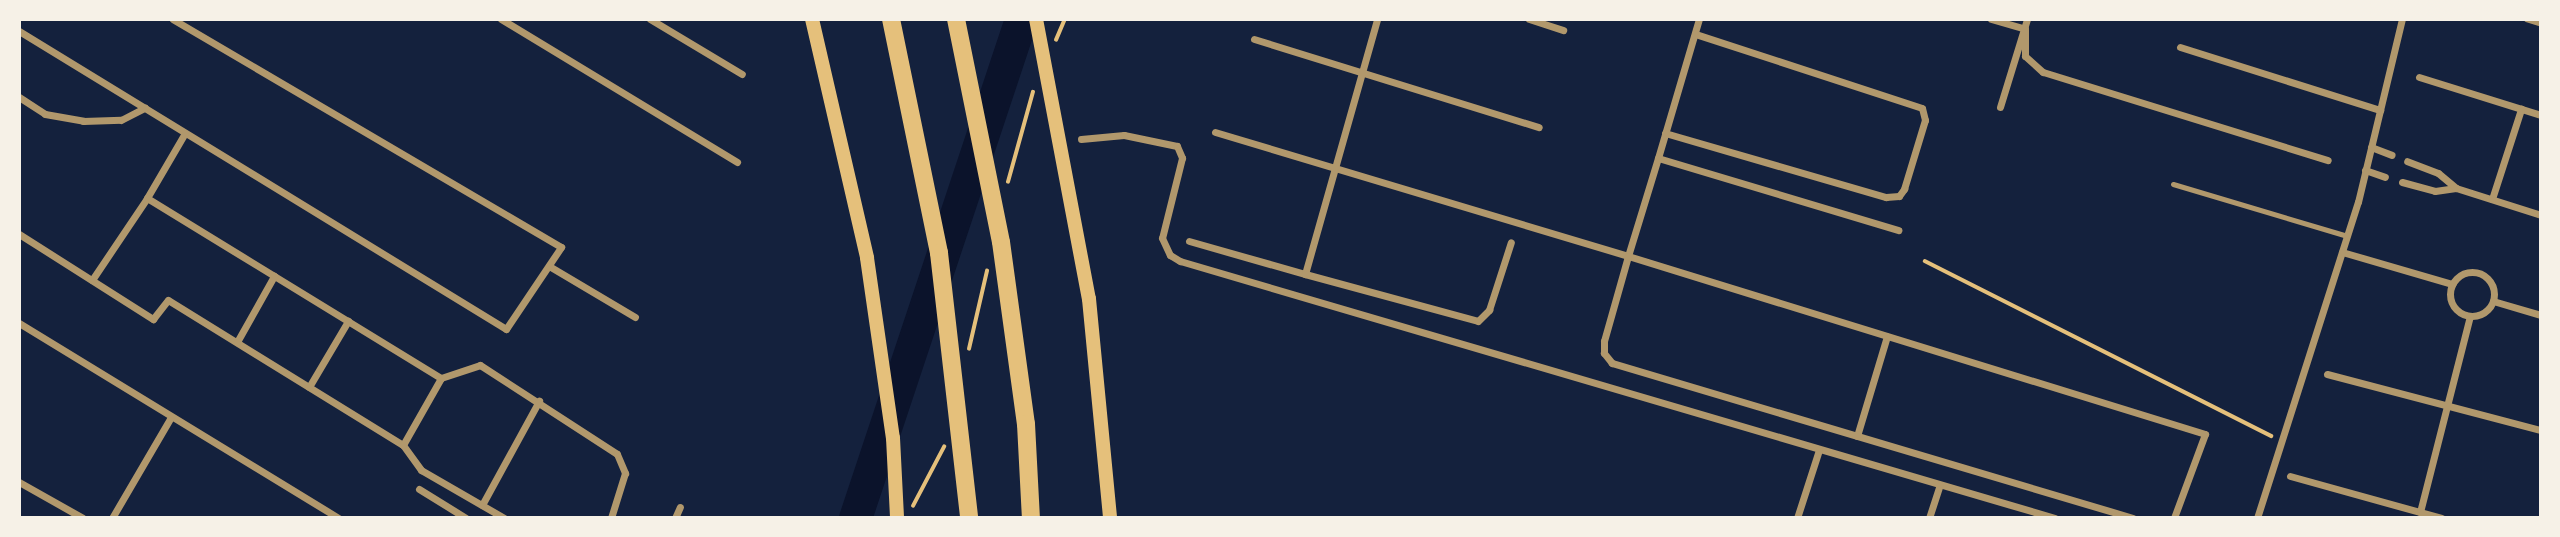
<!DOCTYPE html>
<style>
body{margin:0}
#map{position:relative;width:2560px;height:537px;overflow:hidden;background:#14213d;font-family:Karla,sans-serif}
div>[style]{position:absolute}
.river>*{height:33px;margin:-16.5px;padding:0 16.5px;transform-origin:16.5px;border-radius:16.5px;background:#0b132b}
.path>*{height:3.5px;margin:-1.75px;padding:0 1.75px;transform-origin:1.75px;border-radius:1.75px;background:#e5c07b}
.service>*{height:5px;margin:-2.5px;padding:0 2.5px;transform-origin:2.5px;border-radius:2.5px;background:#b1986c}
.minor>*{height:7px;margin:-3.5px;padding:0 3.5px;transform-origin:3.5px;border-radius:3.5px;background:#b1986c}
.minor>.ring{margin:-3.5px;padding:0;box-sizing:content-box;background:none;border:7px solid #b1986c;border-radius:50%}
.secondary>*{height:14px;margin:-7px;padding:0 7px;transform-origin:7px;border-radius:7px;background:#e5c07b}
.motorway>*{height:18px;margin:-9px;padding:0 9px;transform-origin:9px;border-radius:9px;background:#e5c07b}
span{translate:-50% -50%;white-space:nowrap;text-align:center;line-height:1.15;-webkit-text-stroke:5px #f6f1e7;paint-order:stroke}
.frame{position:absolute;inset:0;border:21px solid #f6f1e7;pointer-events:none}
</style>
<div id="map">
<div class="river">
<div style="left:855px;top:518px;width:526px;rotate:-71.6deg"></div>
</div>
<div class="path">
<div style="left:1056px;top:40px;width:23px;rotate:-67deg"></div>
<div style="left:1008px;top:182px;width:93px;rotate:-74.5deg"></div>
<div style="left:1925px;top:261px;width:388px;rotate:26.8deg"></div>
<div style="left:969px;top:349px;width:80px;rotate:-77deg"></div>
<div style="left:913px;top:506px;width:67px;rotate:-62.3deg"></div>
</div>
<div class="service">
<div style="left:2526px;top:19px;width:16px;rotate:18deg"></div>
<div style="left:2173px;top:184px;width:182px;rotate:16.6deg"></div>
</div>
<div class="minor">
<div style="left:501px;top:19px;width:276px;rotate:31.2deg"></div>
<div style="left:650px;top:19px;width:107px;rotate:30.9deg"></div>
<div style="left:1529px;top:19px;width:36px;rotate:18deg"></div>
<div style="left:1991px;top:19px;width:35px;rotate:16deg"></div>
<div style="left:2025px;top:29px;width:27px;rotate:90deg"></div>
<div style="left:2025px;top:56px;width:24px;rotate:42deg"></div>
<div style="left:2043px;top:72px;width:298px;rotate:17.2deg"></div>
<div style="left:19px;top:31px;width:571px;rotate:31.46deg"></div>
<div style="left:506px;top:329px;width:99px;rotate:-56.1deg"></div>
<div style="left:561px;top:247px;width:450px;rotate:-149.6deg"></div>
<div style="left:1254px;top:39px;width:298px;rotate:17.2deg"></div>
<div style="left:2180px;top:47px;width:210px;rotate:17.5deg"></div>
<div style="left:2419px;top:77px;width:128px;rotate:17.3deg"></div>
<div style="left:19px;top:97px;width:31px;rotate:33deg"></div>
<div style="left:45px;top:114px;width:39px;rotate:10deg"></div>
<div style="left:83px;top:121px;width:38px;rotate:-2deg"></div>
<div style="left:121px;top:120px;width:27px;rotate:-27deg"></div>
<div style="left:2000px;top:107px;width:92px;rotate:-72.9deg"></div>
<div style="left:1215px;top:132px;width:431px;rotate:16.7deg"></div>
<div style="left:1628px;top:256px;width:102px;rotate:-73deg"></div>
<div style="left:1658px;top:158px;width:251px;rotate:16.7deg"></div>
<div style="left:1665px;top:133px;width:230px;rotate:16.2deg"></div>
<div style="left:1886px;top:197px;width:13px;rotate:-4deg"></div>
<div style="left:1899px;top:196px;width:9px;rotate:-54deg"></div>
<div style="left:1904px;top:189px;width:72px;rotate:-73.1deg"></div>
<div style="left:1925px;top:120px;width:12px;rotate:-104deg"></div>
<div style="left:1922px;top:108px;width:238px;rotate:-161.9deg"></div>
<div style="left:1081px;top:139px;width:43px;rotate:-5.3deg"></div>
<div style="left:1124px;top:135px;width:54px;rotate:11.7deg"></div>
<div style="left:1177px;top:146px;width:13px;rotate:67deg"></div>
<div style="left:1182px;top:158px;width:82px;rotate:104deg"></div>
<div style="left:1162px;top:238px;width:19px;rotate:65deg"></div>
<div style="left:1170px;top:255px;width:12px;rotate:31deg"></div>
<div style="left:1180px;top:261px;width:912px;rotate:16.37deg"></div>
<div style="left:2371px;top:147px;width:22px;rotate:21deg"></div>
<div style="left:1658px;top:158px;width:145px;rotate:-73.6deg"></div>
<div style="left:2365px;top:170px;width:21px;rotate:19deg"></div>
<div style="left:2402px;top:182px;width:34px;rotate:15deg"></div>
<div style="left:2435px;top:191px;width:21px;rotate:-8deg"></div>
<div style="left:2456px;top:188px;width:23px;rotate:-140deg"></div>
<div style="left:2438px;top:173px;width:33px;rotate:-159deg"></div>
<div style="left:2456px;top:188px;width:89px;rotate:17.6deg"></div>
<div style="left:147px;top:198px;width:75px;rotate:-59.7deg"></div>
<div style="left:2492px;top:199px;width:95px;rotate:-72.1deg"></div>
<div style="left:19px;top:234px;width:159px;rotate:32.4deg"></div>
<div style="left:153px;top:319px;width:24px;rotate:-52deg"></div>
<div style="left:168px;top:300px;width:276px;rotate:31.7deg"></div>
<div style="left:403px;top:445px;width:31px;rotate:54deg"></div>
<div style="left:421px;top:470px;width:96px;rotate:30deg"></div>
<div style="left:1189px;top:241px;width:121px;rotate:15.9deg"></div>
<div style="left:1305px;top:274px;width:265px;rotate:-74.2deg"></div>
<div style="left:2342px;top:252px;width:115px;rotate:16.2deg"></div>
<div style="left:549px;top:266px;width:100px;rotate:30.7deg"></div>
<div class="ring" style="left:2450px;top:272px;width:37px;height:37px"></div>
<div style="left:1305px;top:274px;width:179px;rotate:15.2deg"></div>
<div style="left:1478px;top:321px;width:16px;rotate:-45deg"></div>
<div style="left:1489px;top:310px;width:71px;rotate:-72.1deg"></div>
<div style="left:92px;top:280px;width:99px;rotate:-56.1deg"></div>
<div style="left:147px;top:198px;width:345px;rotate:31.5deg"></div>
<div style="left:2493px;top:301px;width:50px;rotate:16.3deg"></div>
<div style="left:19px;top:323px;width:375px;rotate:31.4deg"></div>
<div style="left:237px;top:342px;width:76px;rotate:-60.7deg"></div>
<div style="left:2327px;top:374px;width:221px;rotate:14.7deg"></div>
<div style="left:309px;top:387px;width:77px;rotate:-59.4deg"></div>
<div style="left:1857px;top:436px;width:104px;rotate:-73.3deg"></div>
<div style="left:403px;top:445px;width:77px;rotate:-60.4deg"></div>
<div style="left:441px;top:378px;width:41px;rotate:-18.4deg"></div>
<div style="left:480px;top:365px;width:163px;rotate:33deg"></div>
<div style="left:617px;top:454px;width:21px;rotate:67deg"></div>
<div style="left:625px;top:473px;width:47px;rotate:107.3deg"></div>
<div style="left:2290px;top:476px;width:157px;rotate:15.5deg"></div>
<div style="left:19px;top:482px;width:73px;rotate:29.4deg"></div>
<div style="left:419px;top:489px;width:55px;rotate:31.7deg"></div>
<div style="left:482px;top:505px;width:119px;rotate:-61.3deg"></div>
<div style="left:2420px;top:512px;width:202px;rotate:-75.7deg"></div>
<div style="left:112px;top:518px;width:117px;rotate:-59.7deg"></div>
<div style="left:675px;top:518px;width:12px;rotate:-66deg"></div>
<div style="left:1797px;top:518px;width:71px;rotate:-72.1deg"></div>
<div style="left:1929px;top:518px;width:35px;rotate:-72deg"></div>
<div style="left:2133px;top:518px;width:544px;rotate:-163.43deg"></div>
<div style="left:1612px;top:363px;width:13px;rotate:-129deg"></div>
<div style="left:1604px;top:353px;width:12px;rotate:-90deg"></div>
<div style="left:1604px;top:341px;width:88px;rotate:-74.2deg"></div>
<div style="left:1628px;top:256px;width:604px;rotate:17.14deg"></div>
<div style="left:2205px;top:434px;width:90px;rotate:110.3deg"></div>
<div style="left:2257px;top:518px;width:332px;rotate:-72.3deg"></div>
<div style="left:2358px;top:202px;width:188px;rotate:-76.5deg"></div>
</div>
<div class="secondary">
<div style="left:812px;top:19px;width:245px;rotate:77deg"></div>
<div style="left:867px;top:258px;width:182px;rotate:81.8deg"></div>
<div style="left:893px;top:438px;width:80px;rotate:87.1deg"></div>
<div style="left:1036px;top:19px;width:285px;rotate:79.3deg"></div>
<div style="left:1089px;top:299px;width:220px;rotate:84.5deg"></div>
</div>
<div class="motorway">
<div style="left:891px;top:19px;width:239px;rotate:78.4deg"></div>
<div style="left:939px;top:253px;width:267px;rotate:83.5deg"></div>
<div style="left:956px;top:19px;width:227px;rotate:78.6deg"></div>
<div style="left:1001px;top:242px;width:184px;rotate:82.2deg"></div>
<div style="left:1026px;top:424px;width:94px;rotate:87deg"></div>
</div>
<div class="frame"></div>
</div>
